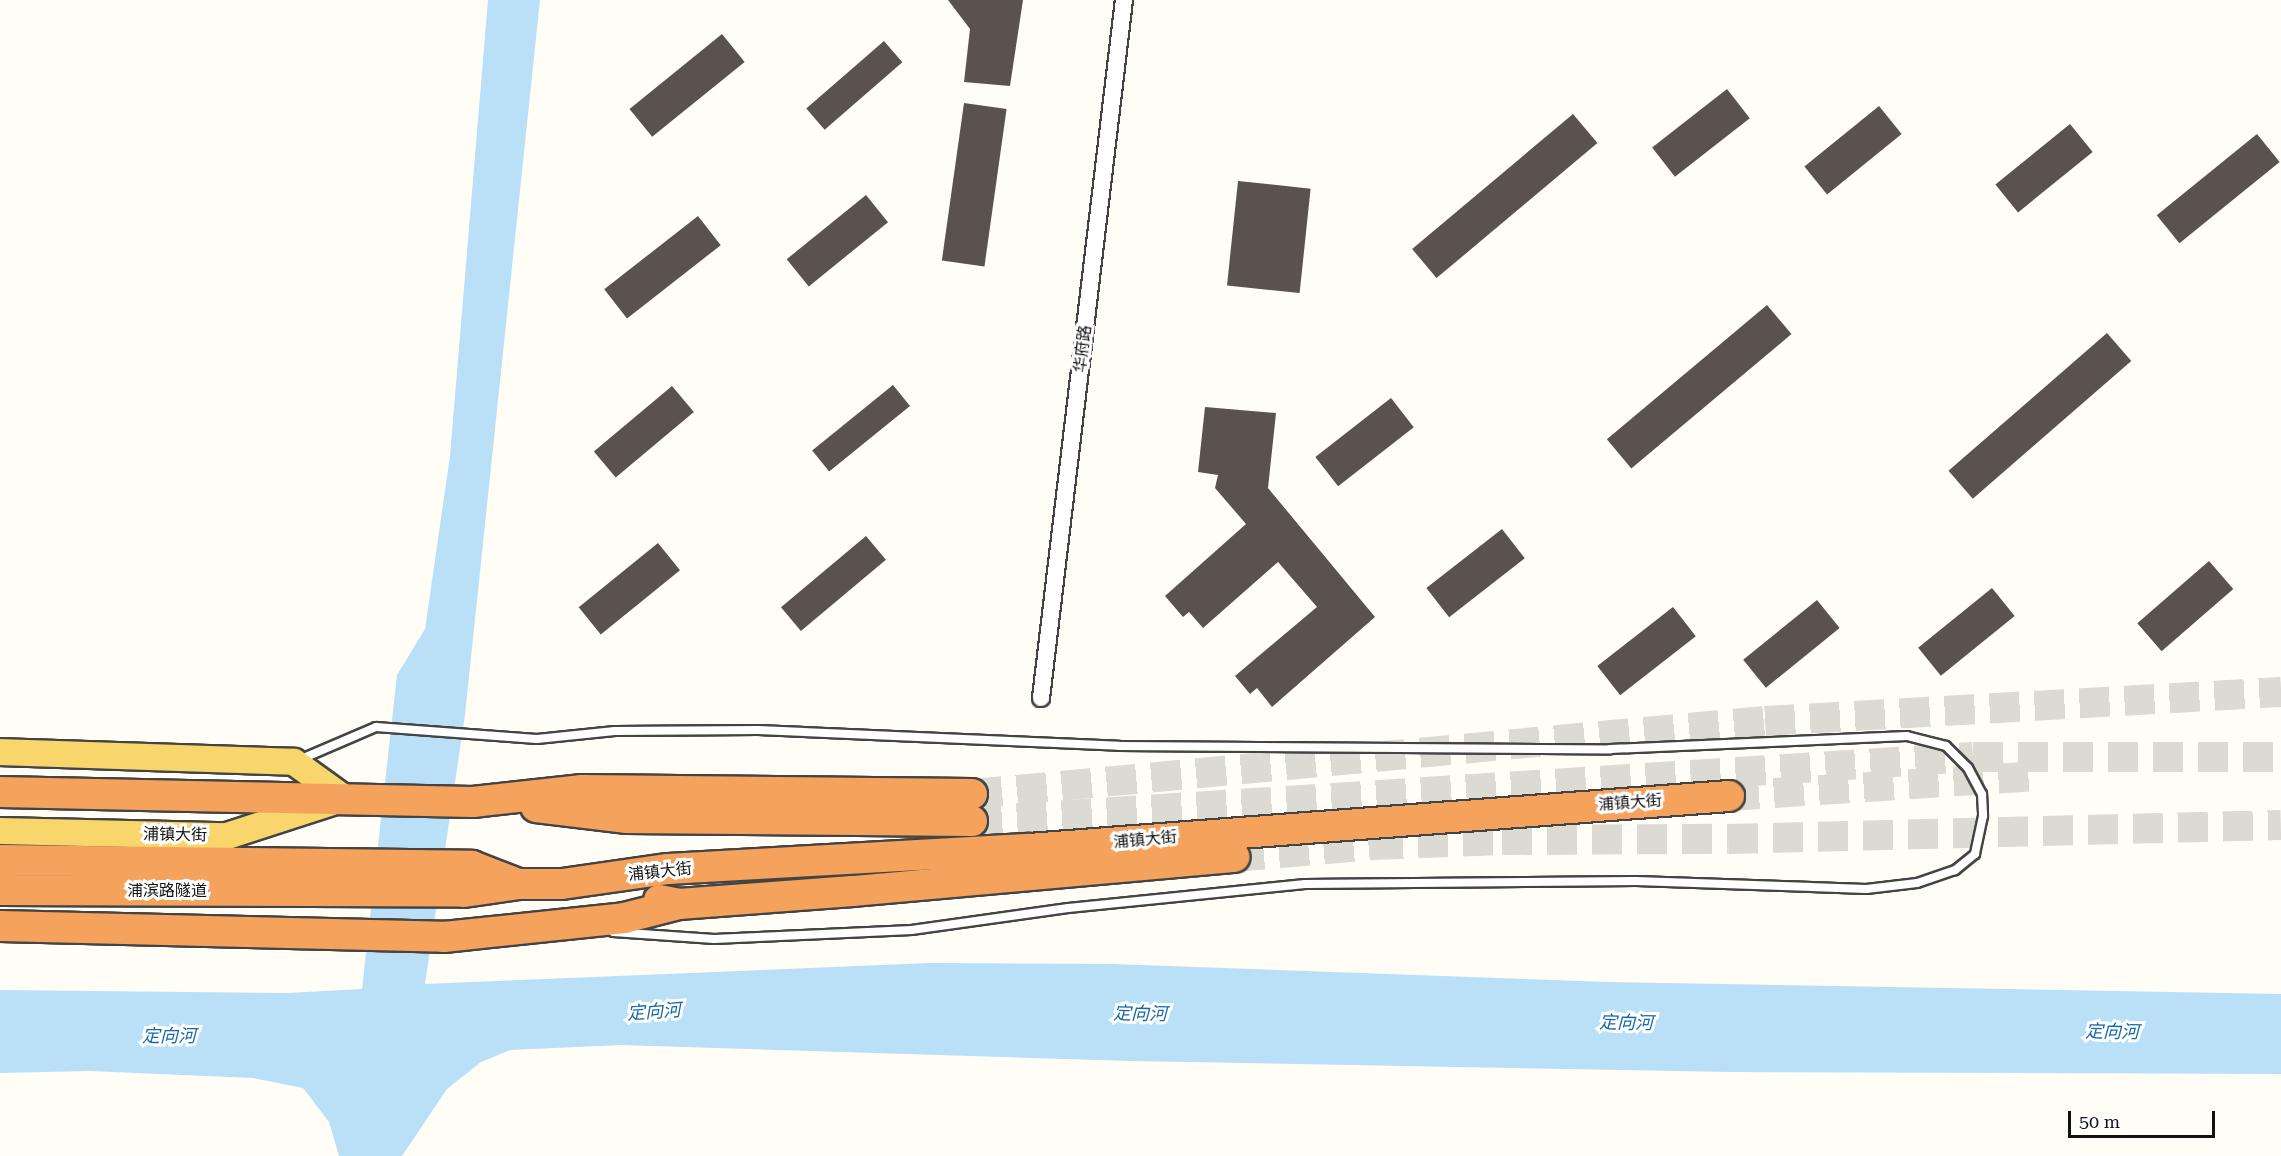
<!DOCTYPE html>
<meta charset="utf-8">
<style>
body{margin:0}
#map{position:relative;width:2281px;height:1156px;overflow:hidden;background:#fffdf5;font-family:"Roboto Serif","Noto Sans SC",serif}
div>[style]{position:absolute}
.water>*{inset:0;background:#b9e0f7}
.building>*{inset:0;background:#5a524d;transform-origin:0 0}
.highway-tunnel>*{height:30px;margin-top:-15px;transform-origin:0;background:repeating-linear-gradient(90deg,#dbdad3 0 30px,transparent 0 45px)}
.roads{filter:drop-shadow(2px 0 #444) drop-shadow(-2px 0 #444) drop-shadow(0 2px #444) drop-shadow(0 -2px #444)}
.lane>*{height:8px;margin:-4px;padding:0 4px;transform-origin:4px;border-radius:4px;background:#fff}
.street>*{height:16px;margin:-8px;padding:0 8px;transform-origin:8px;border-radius:8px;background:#fff}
.primary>*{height:26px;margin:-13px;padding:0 13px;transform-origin:13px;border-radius:13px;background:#f9d66b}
.highway>*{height:30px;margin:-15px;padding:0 15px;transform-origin:15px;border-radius:15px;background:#f5a25d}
span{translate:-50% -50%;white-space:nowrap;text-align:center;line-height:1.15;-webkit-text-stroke:6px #fff;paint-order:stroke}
.street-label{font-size:16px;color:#111}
.water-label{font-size:18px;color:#1768a6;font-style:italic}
.scale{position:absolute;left:2068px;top:1111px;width:147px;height:27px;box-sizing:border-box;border:3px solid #111;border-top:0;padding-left:8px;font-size:18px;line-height:21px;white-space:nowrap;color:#111;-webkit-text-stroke:4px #fff;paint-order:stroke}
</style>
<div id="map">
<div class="water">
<div style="clip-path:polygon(488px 0,540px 0,465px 715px,425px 984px,929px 963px,1114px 964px,1607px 982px,2281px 994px,2281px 1074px,1731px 1072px,1131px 1061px,621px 1045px,510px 1050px,481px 1062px,447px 1089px,402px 1156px,339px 1156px,329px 1122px,303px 1088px,253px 1078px,90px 1071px,0 1073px,0 990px,288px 993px,362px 989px,397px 675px,425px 629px,450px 456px)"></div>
</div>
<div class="building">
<div style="clip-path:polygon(948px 0,1023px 0,1010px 86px,964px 82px,970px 29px)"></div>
<div style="left:722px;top:34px;width:36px;height:119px;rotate:51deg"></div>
<div style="left:884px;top:41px;width:28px;height:103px;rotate:49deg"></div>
<div style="left:1727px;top:89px;width:37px;height:95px;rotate:52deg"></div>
<div style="left:964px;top:103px;width:43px;height:159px;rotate:8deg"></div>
<div style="left:1879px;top:106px;width:36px;height:96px;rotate:51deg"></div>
<div style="left:1573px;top:114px;width:38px;height:210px;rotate:50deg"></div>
<div style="left:2070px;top:124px;width:36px;height:96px;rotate:51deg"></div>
<div style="left:2257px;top:134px;width:36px;height:129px;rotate:51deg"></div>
<div style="left:1238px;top:181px;width:73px;height:105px;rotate:6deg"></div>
<div style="left:866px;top:195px;width:35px;height:102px;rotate:51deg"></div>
<div style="left:698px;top:216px;width:37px;height:119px;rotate:52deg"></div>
<div style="left:1767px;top:305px;width:38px;height:209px;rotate:50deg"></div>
<div style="left:2107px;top:333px;width:37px;height:210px;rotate:49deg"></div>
<div style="left:893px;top:385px;width:27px;height:104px;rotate:51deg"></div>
<div style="left:672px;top:386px;width:34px;height:102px;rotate:50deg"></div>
<div style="left:1391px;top:398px;width:37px;height:96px;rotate:52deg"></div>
<div style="clip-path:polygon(1205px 407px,1276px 413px,1268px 488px,1375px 617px,1272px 707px,1257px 688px,1250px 694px,1235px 676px,1317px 607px,1278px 562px,1203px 628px,1189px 612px,1183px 617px,1165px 596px,1246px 524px,1215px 488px,1218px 475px,1198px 472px)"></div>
<div style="left:1502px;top:529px;width:37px;height:96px;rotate:52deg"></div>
<div style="left:866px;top:536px;width:31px;height:111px;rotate:50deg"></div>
<div style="left:658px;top:543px;width:35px;height:102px;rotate:51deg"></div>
<div style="left:2209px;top:561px;width:37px;height:95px;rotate:49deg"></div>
<div style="left:1992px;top:588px;width:36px;height:95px;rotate:51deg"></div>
<div style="left:1817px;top:600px;width:36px;height:95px;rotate:51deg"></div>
<div style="left:1673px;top:607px;width:37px;height:96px;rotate:52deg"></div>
</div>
<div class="highway-tunnel">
<div style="left:972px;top:794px;width:796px;rotate:-5.26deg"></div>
<div style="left:1765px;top:721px;width:517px;rotate:-3.22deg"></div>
<div style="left:1729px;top:796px;width:309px;rotate:-3.7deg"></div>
<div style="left:972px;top:821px;width:1003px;rotate:-3.66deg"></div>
<div style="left:1973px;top:757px;width:308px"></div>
<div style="left:1234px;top:857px;width:140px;rotate:-4.9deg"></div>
<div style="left:1373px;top:845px;width:129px;rotate:-2.2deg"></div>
<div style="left:1502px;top:840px;width:226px;rotate:-0.3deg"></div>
<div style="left:1728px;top:839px;width:553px;rotate:-1.45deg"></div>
</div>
<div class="roads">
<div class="lane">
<div style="left:299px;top:760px;width:84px;rotate:-23.2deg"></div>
<div style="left:376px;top:727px;width:161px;rotate:4.3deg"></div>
<div style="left:537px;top:739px;width:78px;rotate:-5.9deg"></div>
<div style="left:615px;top:731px;width:143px;rotate:-0.4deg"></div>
<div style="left:758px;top:730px;width:361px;rotate:2.5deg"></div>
<div style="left:1119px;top:746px;width:491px;rotate:0.4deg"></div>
<div style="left:1610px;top:749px;width:297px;rotate:-2.5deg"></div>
<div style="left:1907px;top:736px;width:40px;rotate:14.4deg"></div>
<div style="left:1946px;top:746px;width:31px;rotate:45deg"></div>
<div style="left:1968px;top:768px;width:30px;rotate:62deg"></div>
<div style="left:1982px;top:794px;width:22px;rotate:87deg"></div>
<div style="left:1983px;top:816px;width:39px;rotate:102deg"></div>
<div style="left:1975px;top:854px;width:26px;rotate:141deg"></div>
<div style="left:1955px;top:870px;width:40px;rotate:161.1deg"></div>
<div style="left:1917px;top:883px;width:51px;rotate:173.3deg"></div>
<div style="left:1866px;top:889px;width:230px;rotate:-178deg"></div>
<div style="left:1636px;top:881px;width:331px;rotate:179.5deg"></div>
<div style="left:1305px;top:884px;width:238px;rotate:174.2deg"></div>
<div style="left:1068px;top:908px;width:158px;rotate:172deg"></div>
<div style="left:912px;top:930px;width:198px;rotate:177.4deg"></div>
<div style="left:714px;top:939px;width:101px;rotate:-176deg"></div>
</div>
<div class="street">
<div style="left:1041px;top:698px;width:703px;rotate:-83.22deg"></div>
</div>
<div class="primary">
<div style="left:0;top:752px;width:294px;rotate:1.9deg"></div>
<div style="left:294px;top:762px;width:62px;rotate:35.8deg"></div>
<div style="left:0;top:831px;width:227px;rotate:1.3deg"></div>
<div style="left:227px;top:836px;width:108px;rotate:-17.8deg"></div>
</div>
<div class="highway">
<div style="left:0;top:792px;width:473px;rotate:1.2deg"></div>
<div style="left:473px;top:802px;width:110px;rotate:-6.3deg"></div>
<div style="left:582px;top:790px;width:390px;rotate:0.6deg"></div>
<div style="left:536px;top:807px;width:92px;rotate:6.9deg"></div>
<div style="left:627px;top:818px;width:345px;rotate:0.5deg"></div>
<div style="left:0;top:860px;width:472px;rotate:0.7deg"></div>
<div style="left:472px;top:866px;width:47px;rotate:21.1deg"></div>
<div style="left:0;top:890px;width:464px;rotate:0.2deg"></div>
<div style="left:464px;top:892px;width:56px;rotate:-8.3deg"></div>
<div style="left:519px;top:884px;width:43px"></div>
<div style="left:562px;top:884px;width:107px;rotate:-8.1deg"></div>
<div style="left:668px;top:869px;width:362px;rotate:-3.2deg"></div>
<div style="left:1029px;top:849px;width:702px;rotate:-4.33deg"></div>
<div style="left:659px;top:900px;width:20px;rotate:11deg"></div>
<div style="left:679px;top:904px;width:174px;rotate:-4.3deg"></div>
<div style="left:853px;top:891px;width:383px;rotate:-5.1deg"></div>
<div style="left:0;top:926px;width:444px;rotate:1.4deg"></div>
<div style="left:444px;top:937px;width:181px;rotate:-6deg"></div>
<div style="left:624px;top:918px;width:57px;rotate:-14.3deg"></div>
</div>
</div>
<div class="street-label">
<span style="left:1083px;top:349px;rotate:-83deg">华府路</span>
<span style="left:1630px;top:803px;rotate:-4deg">浦镇大街</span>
<span style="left:175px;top:835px;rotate:1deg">浦镇大街</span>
<span style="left:1145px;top:840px;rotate:-5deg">浦镇大街</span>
<span style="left:660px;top:872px;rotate:-6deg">浦镇大街</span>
<span style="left:167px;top:891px">浦滨路隧道</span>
</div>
<div class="water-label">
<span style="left:654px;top:1012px;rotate:-4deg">定向河</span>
<span style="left:1140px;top:1014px;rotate:1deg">定向河</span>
<span style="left:1626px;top:1023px;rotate:1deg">定向河</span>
<span style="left:2112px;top:1032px;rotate:1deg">定向河</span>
<span style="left:169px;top:1036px">定向河</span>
</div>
<div class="scale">50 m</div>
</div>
